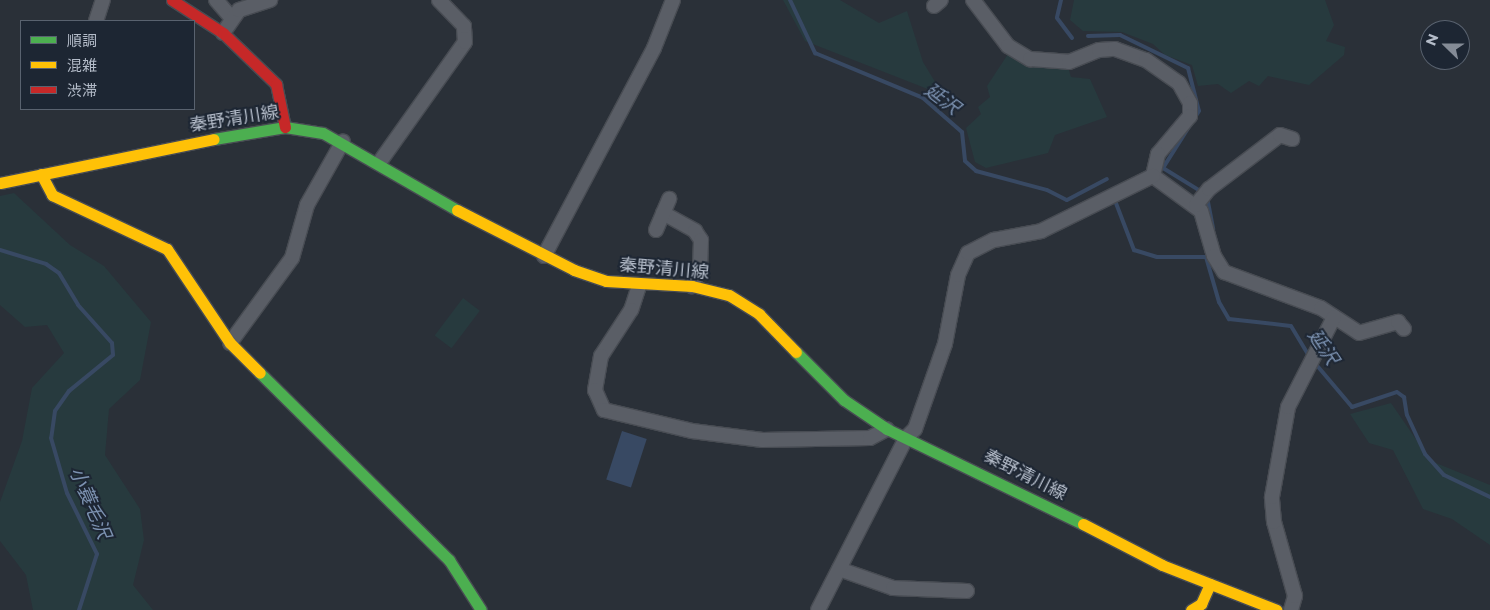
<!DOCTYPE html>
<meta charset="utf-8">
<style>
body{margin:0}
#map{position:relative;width:1490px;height:610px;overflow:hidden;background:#2a3038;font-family:Montserrat,"Noto Sans JP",sans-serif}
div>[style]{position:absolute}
.green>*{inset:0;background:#273a3e;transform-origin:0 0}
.water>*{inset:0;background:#384963;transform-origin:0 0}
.stream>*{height:4px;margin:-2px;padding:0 2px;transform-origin:2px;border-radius:2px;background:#384963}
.roads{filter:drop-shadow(1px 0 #484c53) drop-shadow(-1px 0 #484c53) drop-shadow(0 1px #484c53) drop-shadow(0 -1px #484c53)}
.street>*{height:14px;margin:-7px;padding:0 7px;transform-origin:7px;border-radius:7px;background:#5a5e66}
.fast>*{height:11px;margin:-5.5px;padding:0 5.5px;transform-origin:5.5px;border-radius:5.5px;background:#4caf50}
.slow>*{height:11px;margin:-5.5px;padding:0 5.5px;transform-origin:5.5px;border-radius:5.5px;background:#ffc107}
.jam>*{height:11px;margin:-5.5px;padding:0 5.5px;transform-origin:5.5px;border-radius:5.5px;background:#c62828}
span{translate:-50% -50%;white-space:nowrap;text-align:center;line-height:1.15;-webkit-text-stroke:4px #1d2633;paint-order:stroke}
.street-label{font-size:18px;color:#b4bcc9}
.water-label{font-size:19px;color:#7c92b1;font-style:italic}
.legend{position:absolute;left:20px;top:20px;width:175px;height:90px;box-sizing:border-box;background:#1d2633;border:1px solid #59626f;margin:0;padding:6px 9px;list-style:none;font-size:15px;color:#b4bcc9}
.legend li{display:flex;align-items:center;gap:10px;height:25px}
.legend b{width:25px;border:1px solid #59626f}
.north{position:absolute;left:1420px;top:20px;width:50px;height:50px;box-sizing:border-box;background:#1d2633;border:1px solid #59626f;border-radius:50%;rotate:292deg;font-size:14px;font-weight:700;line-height:20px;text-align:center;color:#b4bcc9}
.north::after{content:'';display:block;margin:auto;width:18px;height:22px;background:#848b96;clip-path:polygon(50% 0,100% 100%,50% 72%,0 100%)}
</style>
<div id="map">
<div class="green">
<div style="clip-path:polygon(783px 0,840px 0,879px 23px,907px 11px,923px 62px,943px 95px,805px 41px)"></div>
<div style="clip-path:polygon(1074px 0,1325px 0,1334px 25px,1326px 41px,1345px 47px,1344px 55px,1309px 85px,1268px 76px,1259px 86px,1249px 81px,1231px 93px,1218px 84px,1198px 86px,1192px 65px,1165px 55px,1153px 44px,1122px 32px,1083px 31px,1070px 20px)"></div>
<div style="clip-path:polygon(1008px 54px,1065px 57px,1071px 77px,1090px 79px,1107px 117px,1055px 135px,1048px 153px,986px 168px,975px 162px,966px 128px,981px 114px,978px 107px,990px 97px,987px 86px)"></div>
<div style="clip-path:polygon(14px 193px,70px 245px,104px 266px,151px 322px,140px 380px,109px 409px,105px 455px,140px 509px,144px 540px,133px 585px,153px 610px,33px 610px,26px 575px,0 541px,0 502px,22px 441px,32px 388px,64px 353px,47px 325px,25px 327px,0 305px,0 196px)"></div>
<div style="left:463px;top:298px;width:21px;height:47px;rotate:37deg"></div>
<div style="clip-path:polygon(1391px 403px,1431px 461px,1490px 485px,1490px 545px,1452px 519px,1423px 509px,1393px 450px,1369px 443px,1350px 414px)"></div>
</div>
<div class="water">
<div style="left:622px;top:431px;width:26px;height:51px;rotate:18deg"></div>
</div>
<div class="stream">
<div style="left:790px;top:0;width:59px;rotate:64.7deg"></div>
<div style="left:815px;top:53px;width:117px;rotate:22.6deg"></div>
<div style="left:923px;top:98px;width:52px;rotate:41.1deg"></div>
<div style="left:962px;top:132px;width:29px;rotate:84deg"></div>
<div style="left:965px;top:161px;width:15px;rotate:42deg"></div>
<div style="left:976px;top:171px;width:73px;rotate:15deg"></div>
<div style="left:1047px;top:190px;width:22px;rotate:27deg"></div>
<div style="left:1067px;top:200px;width:45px;rotate:-27.7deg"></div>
<div style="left:1061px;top:0;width:18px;rotate:103deg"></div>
<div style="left:1057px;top:18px;width:25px;rotate:53deg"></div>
<div style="left:1088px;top:36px;width:32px;rotate:-2deg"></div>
<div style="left:1120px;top:35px;width:76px;rotate:25.9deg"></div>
<div style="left:1188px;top:68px;width:44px;rotate:75.7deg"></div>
<div style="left:1199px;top:111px;width:67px;rotate:122.3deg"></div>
<div style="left:1163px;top:168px;width:46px;rotate:31.6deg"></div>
<div style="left:1207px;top:197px;width:33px;rotate:79deg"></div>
<div style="left:1114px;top:198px;width:56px;rotate:69deg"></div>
<div style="left:1134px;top:250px;width:24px;rotate:17deg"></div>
<div style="left:1157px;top:257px;width:49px"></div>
<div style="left:1206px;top:257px;width:47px;rotate:73.9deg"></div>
<div style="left:1219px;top:302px;width:20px;rotate:60deg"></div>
<div style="left:1229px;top:319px;width:62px;rotate:6.4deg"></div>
<div style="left:1291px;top:326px;width:35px;rotate:59deg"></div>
<div style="left:0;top:250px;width:48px;rotate:16.9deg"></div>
<div style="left:46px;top:264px;width:16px;rotate:35deg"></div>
<div style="left:59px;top:273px;width:37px;rotate:59deg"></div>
<div style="left:78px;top:305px;width:51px;rotate:48.2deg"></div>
<div style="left:112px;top:343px;width:12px;rotate:85deg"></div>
<div style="left:113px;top:355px;width:57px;rotate:140.7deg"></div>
<div style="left:69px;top:391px;width:24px;rotate:125deg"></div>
<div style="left:55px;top:411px;width:27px;rotate:98deg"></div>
<div style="left:51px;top:438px;width:57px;rotate:73.8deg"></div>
<div style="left:67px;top:493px;width:68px;rotate:63.8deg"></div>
<div style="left:97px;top:554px;width:59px;rotate:107.8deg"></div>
<div style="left:1314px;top:362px;width:59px;rotate:49.8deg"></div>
<div style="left:1352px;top:407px;width:47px;rotate:-18.4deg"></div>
<div style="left:1397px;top:392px;width:9px;rotate:36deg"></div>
<div style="left:1404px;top:397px;width:18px;rotate:81deg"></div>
<div style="left:1407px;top:415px;width:43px;rotate:65.2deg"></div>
<div style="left:1425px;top:454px;width:28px;rotate:48deg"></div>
<div style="left:1444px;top:475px;width:51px;rotate:25.6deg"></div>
</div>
<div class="roads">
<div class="street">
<div style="left:216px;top:0;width:23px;rotate:49deg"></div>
<div style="left:973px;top:0;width:58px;rotate:52.7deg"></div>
<div style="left:1008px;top:46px;width:26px;rotate:31deg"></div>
<div style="left:1030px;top:59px;width:39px;rotate:4deg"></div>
<div style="left:1069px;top:62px;width:32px;rotate:-22deg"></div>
<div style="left:1099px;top:50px;width:16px;rotate:-4deg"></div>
<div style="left:1115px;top:49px;width:33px;rotate:20deg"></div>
<div style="left:1146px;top:60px;width:40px;rotate:34.9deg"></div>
<div style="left:1179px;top:83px;width:23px;rotate:61deg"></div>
<div style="left:1190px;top:103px;width:13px;rotate:90deg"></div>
<div style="left:1190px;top:116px;width:50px;rotate:130.1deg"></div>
<div style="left:1158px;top:154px;width:23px;rotate:103deg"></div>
<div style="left:934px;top:6px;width:9px;rotate:-41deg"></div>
<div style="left:96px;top:21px;width:22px;rotate:-72deg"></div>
<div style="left:223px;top:33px;width:28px;rotate:-55deg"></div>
<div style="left:239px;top:10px;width:33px;rotate:-18deg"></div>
<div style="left:379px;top:163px;width:148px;rotate:-54.6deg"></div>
<div style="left:465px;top:42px;width:16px;rotate:-94deg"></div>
<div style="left:464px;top:26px;width:36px;rotate:-134deg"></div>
<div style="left:1153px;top:176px;width:59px;rotate:36.1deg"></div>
<div style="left:1201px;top:211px;width:47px;rotate:73.9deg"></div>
<div style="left:1214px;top:256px;width:19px;rotate:58deg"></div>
<div style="left:1224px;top:272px;width:103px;rotate:20.4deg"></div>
<div style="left:1321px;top:308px;width:45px;rotate:33.3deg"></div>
<div style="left:1359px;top:333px;width:41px;rotate:-15.8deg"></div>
<div style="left:1398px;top:322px;width:9px;rotate:49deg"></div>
<div style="left:1196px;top:205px;width:21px;rotate:-51deg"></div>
<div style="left:1209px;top:189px;width:89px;rotate:-37.3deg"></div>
<div style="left:1280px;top:135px;width:13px;rotate:18deg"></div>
<div style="left:663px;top:213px;width:37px;rotate:29deg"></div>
<div style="left:695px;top:231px;width:11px;rotate:56deg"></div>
<div style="left:701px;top:240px;width:27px;rotate:92deg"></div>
<div style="left:700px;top:267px;width:21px;rotate:113deg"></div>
<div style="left:656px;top:230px;width:34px;rotate:-67deg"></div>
<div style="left:544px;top:256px;width:235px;rotate:-62.1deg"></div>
<div style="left:654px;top:48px;width:52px;rotate:-68.4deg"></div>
<div style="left:639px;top:286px;width:25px;rotate:108deg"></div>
<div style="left:631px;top:310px;width:55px;rotate:123.1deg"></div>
<div style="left:601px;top:356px;width:35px;rotate:100deg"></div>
<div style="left:595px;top:390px;width:22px;rotate:66deg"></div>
<div style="left:604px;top:410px;width:90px;rotate:13.4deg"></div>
<div style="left:692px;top:431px;width:71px;rotate:7.3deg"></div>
<div style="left:762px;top:440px;width:108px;rotate:-1.1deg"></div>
<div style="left:870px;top:438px;width:19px;rotate:-28deg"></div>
<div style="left:230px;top:343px;width:105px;rotate:-53.9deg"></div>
<div style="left:292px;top:258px;width:55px;rotate:-74.2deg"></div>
<div style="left:307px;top:205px;width:73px;rotate:-60.6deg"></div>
<div style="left:839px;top:569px;width:57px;rotate:19.4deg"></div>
<div style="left:893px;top:588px;width:74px;rotate:2.3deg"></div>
<div style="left:818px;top:610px;width:193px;rotate:-62.9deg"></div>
<div style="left:906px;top:438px;width:13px;rotate:-45deg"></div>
<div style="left:915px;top:429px;width:90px;rotate:-70.6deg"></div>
<div style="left:945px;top:344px;width:70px;rotate:-79.3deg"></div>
<div style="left:958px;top:275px;width:24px;rotate:-66deg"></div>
<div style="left:968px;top:253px;width:29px;rotate:-27deg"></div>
<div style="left:994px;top:240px;width:48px;rotate:-10.8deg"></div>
<div style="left:1041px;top:231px;width:125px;rotate:-26.2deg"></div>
<div style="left:1291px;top:610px;width:15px;rotate:-74deg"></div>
<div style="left:1295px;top:596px;width:77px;rotate:-105.8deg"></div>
<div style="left:1274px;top:522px;width:25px;rotate:-95deg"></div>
<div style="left:1272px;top:497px;width:91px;rotate:-79.9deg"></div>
<div style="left:1288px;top:407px;width:101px;rotate:-62.9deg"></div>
</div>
<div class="fast">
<div style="left:214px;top:139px;width:72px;rotate:-9.6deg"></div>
<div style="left:285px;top:127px;width:38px;rotate:9deg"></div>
<div style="left:323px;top:133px;width:155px;rotate:29.9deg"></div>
<div style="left:796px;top:352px;width:68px;rotate:45deg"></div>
<div style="left:844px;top:400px;width:52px;rotate:34deg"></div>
<div style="left:887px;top:429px;width:218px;rotate:25.9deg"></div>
<div style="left:260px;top:373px;width:266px;rotate:44.7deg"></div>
<div style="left:449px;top:560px;width:59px;rotate:57.4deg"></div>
</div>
<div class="slow">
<div style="left:41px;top:174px;width:24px;rotate:62deg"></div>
<div style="left:52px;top:195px;width:127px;rotate:25.2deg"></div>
<div style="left:167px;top:249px;width:113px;rotate:56.2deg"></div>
<div style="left:230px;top:343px;width:42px;rotate:45deg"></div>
<div style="left:0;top:183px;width:218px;rotate:-11.6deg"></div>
<div style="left:457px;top:210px;width:131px;rotate:27.1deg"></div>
<div style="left:574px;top:270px;width:34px;rotate:19deg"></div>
<div style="left:606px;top:281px;width:86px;rotate:3.3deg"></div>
<div style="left:692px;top:286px;width:38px;rotate:14deg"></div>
<div style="left:729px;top:295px;width:36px;rotate:32deg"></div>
<div style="left:759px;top:314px;width:53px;rotate:45.8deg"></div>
<div style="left:1083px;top:524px;width:89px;rotate:27.4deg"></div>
<div style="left:1162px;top:565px;width:123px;rotate:21.4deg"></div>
<div style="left:1191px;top:610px;width:12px;rotate:-31deg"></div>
<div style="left:1201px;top:604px;width:22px;rotate:-66deg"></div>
</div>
<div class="jam">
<div style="left:172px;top:0;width:61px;rotate:32.9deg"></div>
<div style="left:223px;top:33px;width:74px;rotate:43.9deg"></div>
<div style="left:276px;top:84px;width:44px;rotate:78.2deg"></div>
</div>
</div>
<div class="street-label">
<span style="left:234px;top:119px;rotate:-9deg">秦野清川線</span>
<span style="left:664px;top:269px;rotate:5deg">秦野清川線</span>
<span style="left:1025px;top:475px;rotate:27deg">秦野清川線</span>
</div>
<div class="water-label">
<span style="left:942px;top:99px;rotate:37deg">延沢</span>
<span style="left:1323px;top:347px;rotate:56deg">延沢</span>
<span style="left:90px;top:503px;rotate:67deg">小蓑毛沢</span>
</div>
<ul class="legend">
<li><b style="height:6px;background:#4caf50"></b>順調</li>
<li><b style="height:6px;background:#ffc107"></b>混雑</li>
<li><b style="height:6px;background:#c62828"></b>渋滞</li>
</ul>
<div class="north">N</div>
</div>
